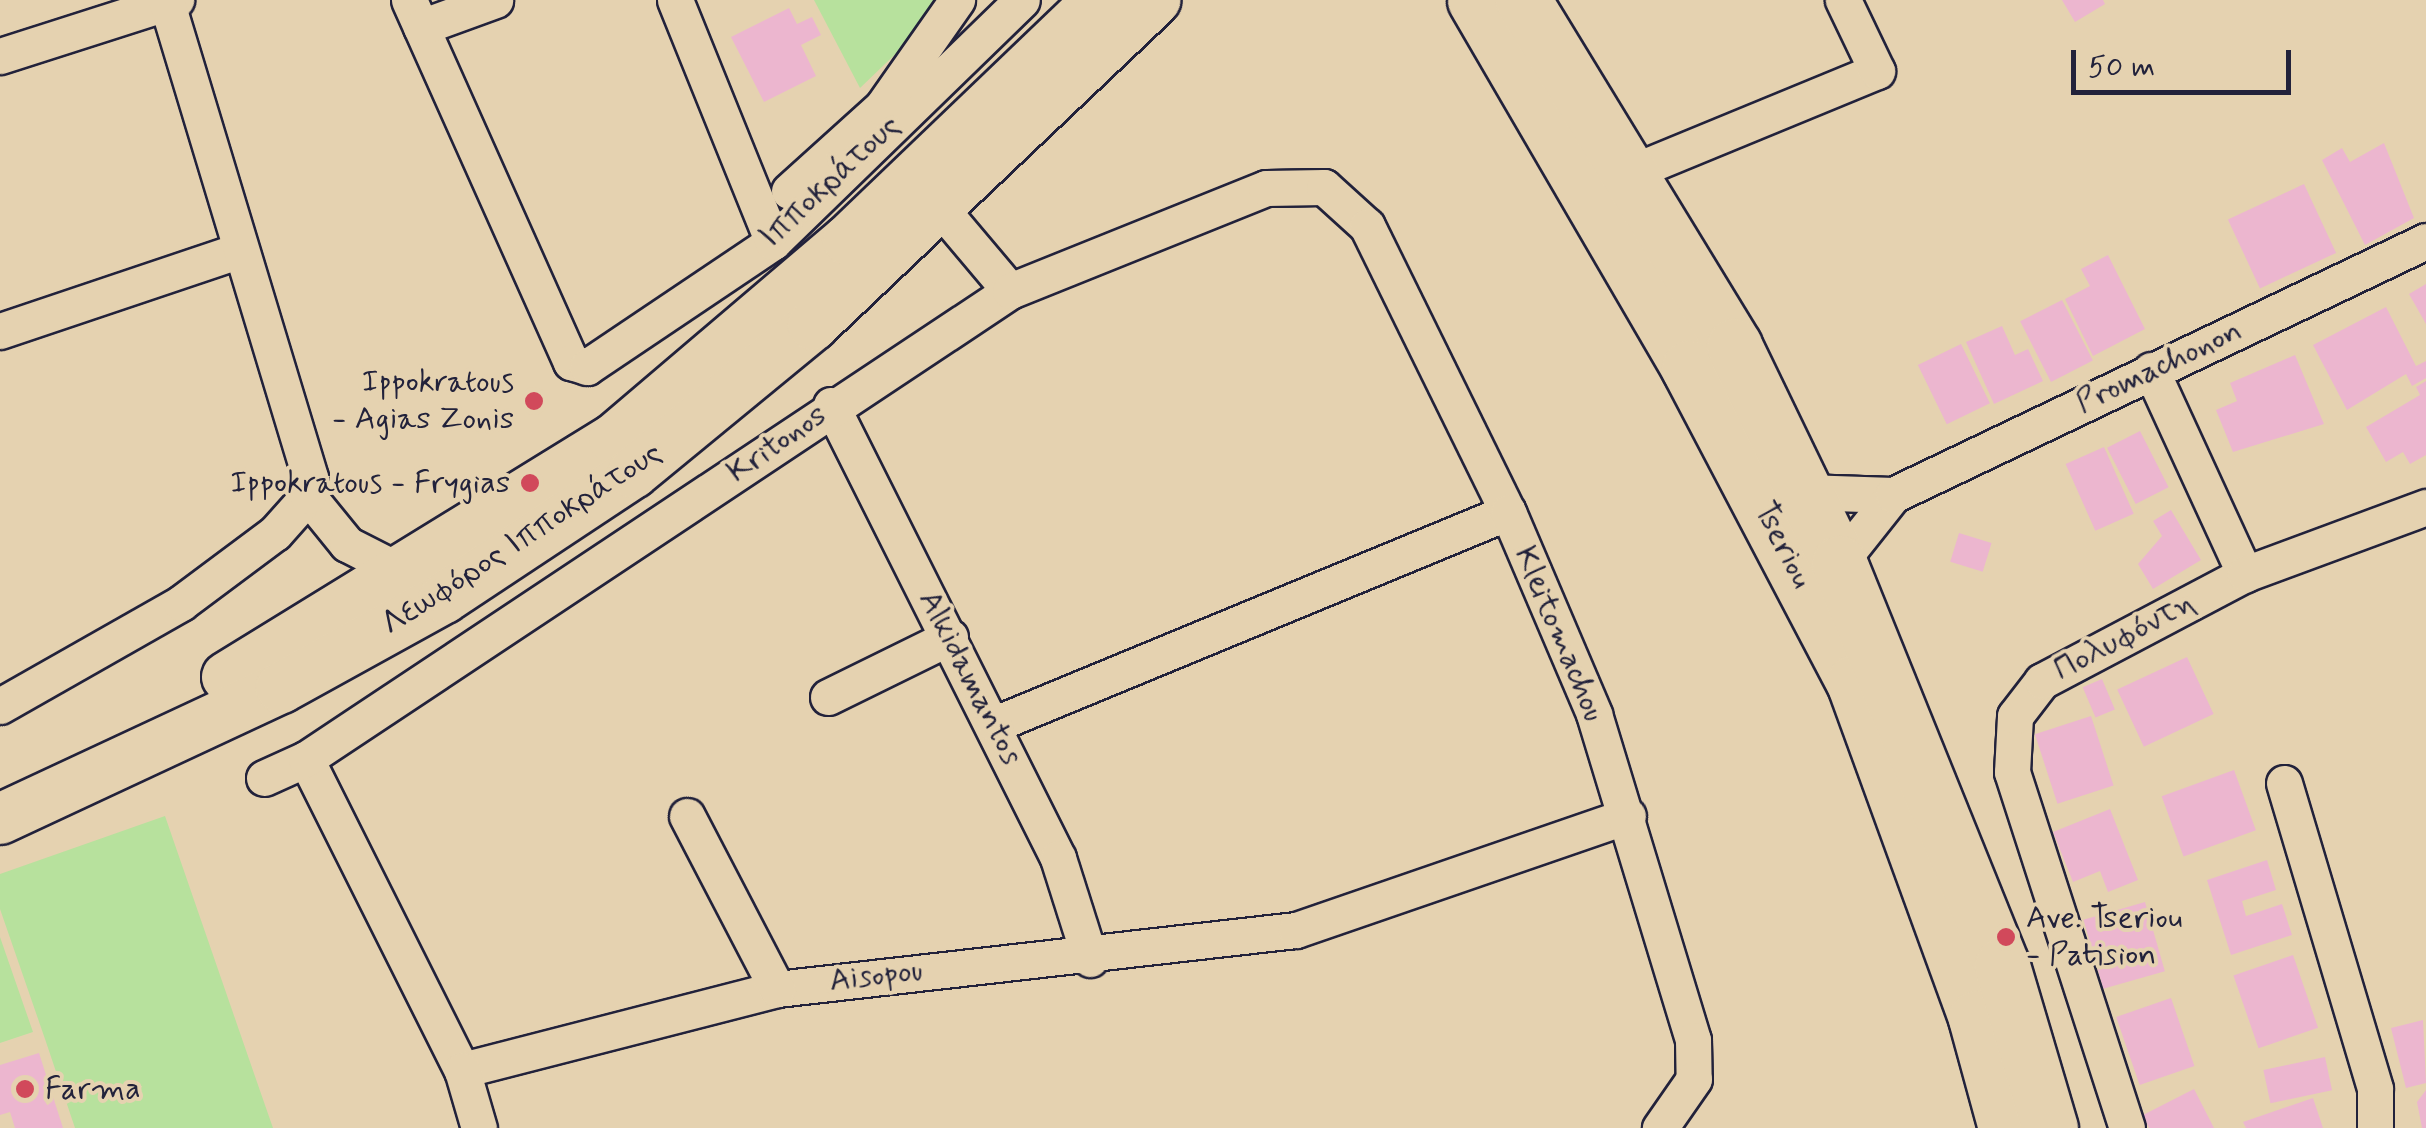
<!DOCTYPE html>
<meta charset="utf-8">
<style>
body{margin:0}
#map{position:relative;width:2426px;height:1128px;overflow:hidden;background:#e5d2b0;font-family:Mynerve,sans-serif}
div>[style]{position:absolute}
.green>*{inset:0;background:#b7e19d}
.building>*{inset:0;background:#ecb6cf;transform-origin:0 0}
.roads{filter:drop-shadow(2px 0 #22223b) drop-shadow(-2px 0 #22223b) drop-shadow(0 2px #22223b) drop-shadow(0 -2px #22223b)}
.street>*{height:35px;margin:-17.5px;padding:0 17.5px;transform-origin:17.5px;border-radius:17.5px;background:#e5d2b0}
.secondary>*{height:50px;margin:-25px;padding:0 25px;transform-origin:25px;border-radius:25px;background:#e5d2b0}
.primary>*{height:55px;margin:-27.5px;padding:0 27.5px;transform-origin:27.5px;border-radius:27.5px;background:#e5d2b0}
.dots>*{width:28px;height:28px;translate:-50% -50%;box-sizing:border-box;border:5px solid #e5d2b0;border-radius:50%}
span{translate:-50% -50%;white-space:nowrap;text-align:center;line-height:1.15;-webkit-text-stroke:8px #e5d2b0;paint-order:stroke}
.street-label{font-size:32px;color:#22223b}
.poi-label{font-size:32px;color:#22223b}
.right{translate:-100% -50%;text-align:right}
.left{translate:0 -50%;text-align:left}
.scale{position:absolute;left:2071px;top:50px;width:220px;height:45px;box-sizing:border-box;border:5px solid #22223b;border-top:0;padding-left:12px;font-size:30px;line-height:35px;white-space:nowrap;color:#22223b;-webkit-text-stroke:8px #e5d2b0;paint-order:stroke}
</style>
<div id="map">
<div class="green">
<div style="clip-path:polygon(814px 0,939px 0,935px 16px,860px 88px)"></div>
<div style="clip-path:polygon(165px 816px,249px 1059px,273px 1128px,75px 1128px,45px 1039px,0 909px,0 874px)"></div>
<div style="clip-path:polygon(0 937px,33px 1032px,0 1043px)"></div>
</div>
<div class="building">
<div style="clip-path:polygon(2062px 0,2103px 0,2105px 4px,2075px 22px)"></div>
<div style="clip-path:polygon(789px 8px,797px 24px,812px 17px,821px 35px,801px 45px,816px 76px,764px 102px,731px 37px)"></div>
<div style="clip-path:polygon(2384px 143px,2414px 218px,2365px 245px,2322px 160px,2342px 148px,2350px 162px)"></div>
<div style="left:2304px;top:184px;width:76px;height:84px;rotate:65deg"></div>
<div style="clip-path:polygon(2108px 255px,2145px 329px,2093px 356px,2065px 299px,2090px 286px,2081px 269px)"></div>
<div style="clip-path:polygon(2426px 284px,2426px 324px,2409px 294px)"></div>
<div style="left:2062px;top:300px;width:68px;height:47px;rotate:63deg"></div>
<div style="clip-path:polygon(2386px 307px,2416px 366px,2426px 361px,2426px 378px,2412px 386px,2406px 374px,2347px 410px,2313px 345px)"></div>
<div style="clip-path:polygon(2002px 326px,2015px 355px,2028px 349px,2043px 381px,1994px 404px,1966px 342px)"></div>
<div style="left:1961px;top:344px;width:66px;height:48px;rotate:64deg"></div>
<div style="clip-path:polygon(2295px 355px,2324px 424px,2233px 452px,2216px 410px,2237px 401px,2230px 383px)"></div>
<div style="clip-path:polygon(2426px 381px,2426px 455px,2410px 464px,2403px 452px,2386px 462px,2366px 427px,2420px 395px,2416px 387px)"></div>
<div style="left:2140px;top:431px;width:63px;height:37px;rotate:63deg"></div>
<div style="left:2104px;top:447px;width:73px;height:42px;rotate:66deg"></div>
<div style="clip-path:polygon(2171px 510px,2201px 560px,2153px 589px,2138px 564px,2162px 536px,2153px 521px)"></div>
<div style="left:1959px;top:533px;width:34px;height:30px;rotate:17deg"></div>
<div style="left:2187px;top:657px;width:63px;height:77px;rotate:65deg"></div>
<div style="left:2102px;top:679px;width:33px;height:21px;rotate:67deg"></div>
<div style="left:2091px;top:716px;width:73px;height:59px;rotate:72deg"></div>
<div style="left:2234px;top:770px;width:64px;height:77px;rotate:70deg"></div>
<div style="clip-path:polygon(2110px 809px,2138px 880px,2108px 892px,2100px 871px,2073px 882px,2053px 832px)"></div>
<div style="clip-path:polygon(2267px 860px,2276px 890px,2242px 901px,2246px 916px,2282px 904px,2292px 935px,2231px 955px,2207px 880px)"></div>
<div style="left:2145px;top:902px;width:72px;height:64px;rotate:74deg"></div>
<div style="left:2293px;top:955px;width:77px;height:63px;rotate:71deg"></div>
<div style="left:2171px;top:998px;width:72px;height:58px;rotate:71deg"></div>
<div style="clip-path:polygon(2423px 1020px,2426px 1083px,2406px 1088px,2391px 1028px)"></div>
<div style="clip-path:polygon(39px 1053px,63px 1128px,15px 1128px,10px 1112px,0 1115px,0 1065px)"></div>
<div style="left:2325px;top:1057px;width:34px;height:63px;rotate:78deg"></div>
<div style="clip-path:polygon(2194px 1089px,2214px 1128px,2149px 1128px,2143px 1115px)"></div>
<div style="clip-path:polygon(2426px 1090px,2426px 1128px,2422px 1128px,2417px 1102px)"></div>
<div style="clip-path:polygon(2313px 1098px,2323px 1128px,2246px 1128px,2243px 1122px)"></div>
</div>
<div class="roads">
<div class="street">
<div style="left:409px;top:0;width:397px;rotate:65.9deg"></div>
<div style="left:571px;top:362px;width:17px;rotate:17deg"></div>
<div style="left:587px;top:367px;width:224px;rotate:-33.9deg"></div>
<div style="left:773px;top:242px;width:347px;rotate:-44.2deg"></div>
<div style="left:675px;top:0;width:261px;rotate:68deg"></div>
<div style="left:421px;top:27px;width:79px;rotate:-20deg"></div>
<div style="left:0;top:56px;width:185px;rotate:-17.7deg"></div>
<div style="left:1632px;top:172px;width:265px;rotate:-22.4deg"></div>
<div style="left:1877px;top:71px;width:79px;rotate:-115.6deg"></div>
<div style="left:789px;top:191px;width:125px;rotate:-42.1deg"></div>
<div style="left:882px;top:107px;width:131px;rotate:-55deg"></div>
<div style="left:941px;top:209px;width:107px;rotate:49.9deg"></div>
<div style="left:0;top:331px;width:253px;rotate:-18.6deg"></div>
<div style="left:2151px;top:370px;width:225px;rotate:65.3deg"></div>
<div style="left:831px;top:405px;width:507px;rotate:63.38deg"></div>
<div style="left:1058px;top:858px;width:106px;rotate:72.4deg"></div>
<div style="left:1804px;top:492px;width:89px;rotate:1.9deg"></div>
<div style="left:308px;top:496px;width:62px;rotate:50.9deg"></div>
<div style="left:347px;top:544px;width:64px;rotate:27deg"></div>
<div style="left:1839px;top:563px;width:87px;rotate:-51.5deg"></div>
<div style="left:1893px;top:495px;width:590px;rotate:-25.48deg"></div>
<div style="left:828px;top:697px;width:136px;rotate:-26.2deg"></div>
<div style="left:0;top:706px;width:208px;rotate:-29.6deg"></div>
<div style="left:181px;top:603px;width:117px;rotate:-36.7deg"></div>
<div style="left:275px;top:533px;width:50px;rotate:-48.3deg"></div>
<div style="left:308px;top:496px;width:19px;rotate:-84deg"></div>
<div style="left:310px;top:477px;width:498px;rotate:-106.8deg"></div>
<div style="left:995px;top:724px;width:555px;rotate:-22.45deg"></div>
<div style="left:306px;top:759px;width:348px;rotate:63.4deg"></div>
<div style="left:462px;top:1070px;width:325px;rotate:-14.4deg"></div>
<div style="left:777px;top:989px;width:522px;rotate:-6.49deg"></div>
<div style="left:1296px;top:930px;width:351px;rotate:-19deg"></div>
<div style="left:264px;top:778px;width:46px;rotate:-24.3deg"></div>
<div style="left:306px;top:759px;width:845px;rotate:-33.61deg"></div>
<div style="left:1010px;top:291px;width:276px;rotate:-21.9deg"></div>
<div style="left:1266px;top:188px;width:58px;rotate:-1deg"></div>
<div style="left:1324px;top:187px;width:58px;rotate:42.2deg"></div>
<div style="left:1367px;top:226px;width:319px;rotate:63.8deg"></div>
<div style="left:1508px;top:512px;width:220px;rotate:66.9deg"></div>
<div style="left:1594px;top:714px;width:341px;rotate:73.1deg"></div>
<div style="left:1693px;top:1040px;width:39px;rotate:89deg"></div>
<div style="left:1694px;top:1079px;width:60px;rotate:124.8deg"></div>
<div style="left:2284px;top:783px;width:319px;rotate:73.4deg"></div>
<div style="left:2375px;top:1089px;width:39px;rotate:90deg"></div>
<div style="left:687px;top:816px;width:195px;rotate:62.5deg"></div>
<div style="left:462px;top:1070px;width:60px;rotate:73.7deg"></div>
<div style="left:2127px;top:1128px;width:374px;rotate:-107.9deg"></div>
<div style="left:2012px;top:772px;width:56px;rotate:-86.9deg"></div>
<div style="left:2015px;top:716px;width:44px;rotate:-52.4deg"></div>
<div style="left:2042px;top:681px;width:229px;rotate:-27.8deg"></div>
<div style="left:2245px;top:574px;width:193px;rotate:-20.3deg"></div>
</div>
<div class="secondary">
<div style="left:227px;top:677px;width:454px;rotate:-31.6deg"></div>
<div style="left:614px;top:439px;width:307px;rotate:-40.4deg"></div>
<div style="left:848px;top:240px;width:347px;rotate:-43.8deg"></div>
<div style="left:0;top:819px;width:310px;rotate:-25deg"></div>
<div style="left:281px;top:688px;width:186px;rotate:-28.9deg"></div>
<div style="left:444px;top:598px;width:227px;rotate:-33.5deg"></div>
<div style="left:633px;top:473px;width:233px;rotate:-39.4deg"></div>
<div style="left:813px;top:325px;width:472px;rotate:-43.5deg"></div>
</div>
<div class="primary">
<div style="left:1475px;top:0;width:426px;rotate:59.8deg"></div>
<div style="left:1689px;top:368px;width:355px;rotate:62.3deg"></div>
<div style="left:1854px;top:682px;width:357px;rotate:70deg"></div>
<div style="left:1976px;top:1018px;width:114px;rotate:74.7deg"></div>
<div style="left:1523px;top:0;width:405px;rotate:58.6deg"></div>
<div style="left:1734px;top:346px;width:241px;rotate:64.2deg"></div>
<div style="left:1839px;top:563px;width:435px;rotate:68deg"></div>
<div style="left:2002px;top:966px;width:169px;rotate:73.5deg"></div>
</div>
</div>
<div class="dots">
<div style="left:534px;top:401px;background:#d1495b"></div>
<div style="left:530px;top:483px;background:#d1495b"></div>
<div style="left:2006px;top:937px;background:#d1495b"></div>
<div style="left:25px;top:1089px;background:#d1495b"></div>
</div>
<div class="street-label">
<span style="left:830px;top:182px;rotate:-43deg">Ιπποκράτους</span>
<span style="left:2159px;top:367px;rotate:-25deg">Promachonon</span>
<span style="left:777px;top:444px;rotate:-35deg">Kritonos</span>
<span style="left:522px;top:539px;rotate:-33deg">Λεωφόρος Ιπποκράτους</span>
<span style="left:1783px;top:545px;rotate:63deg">Tseriou</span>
<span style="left:1559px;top:634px;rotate:67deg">Kleitomachou</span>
<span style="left:2125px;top:637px;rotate:-28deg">Πολυφόντη</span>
<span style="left:970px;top:678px;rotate:63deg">Alkidamantos</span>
<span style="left:876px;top:976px;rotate:-7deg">Aisopou</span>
</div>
<div class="poi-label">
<span class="right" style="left:514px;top:401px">Ippokratous<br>- Agias Zonis</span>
<span class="right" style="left:510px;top:483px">Ippokratous - Frygias</span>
<span class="left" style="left:2026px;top:937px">Ave. Tseriou<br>- Patision</span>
<span class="left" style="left:45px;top:1089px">Farma</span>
</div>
<div class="scale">50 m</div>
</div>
